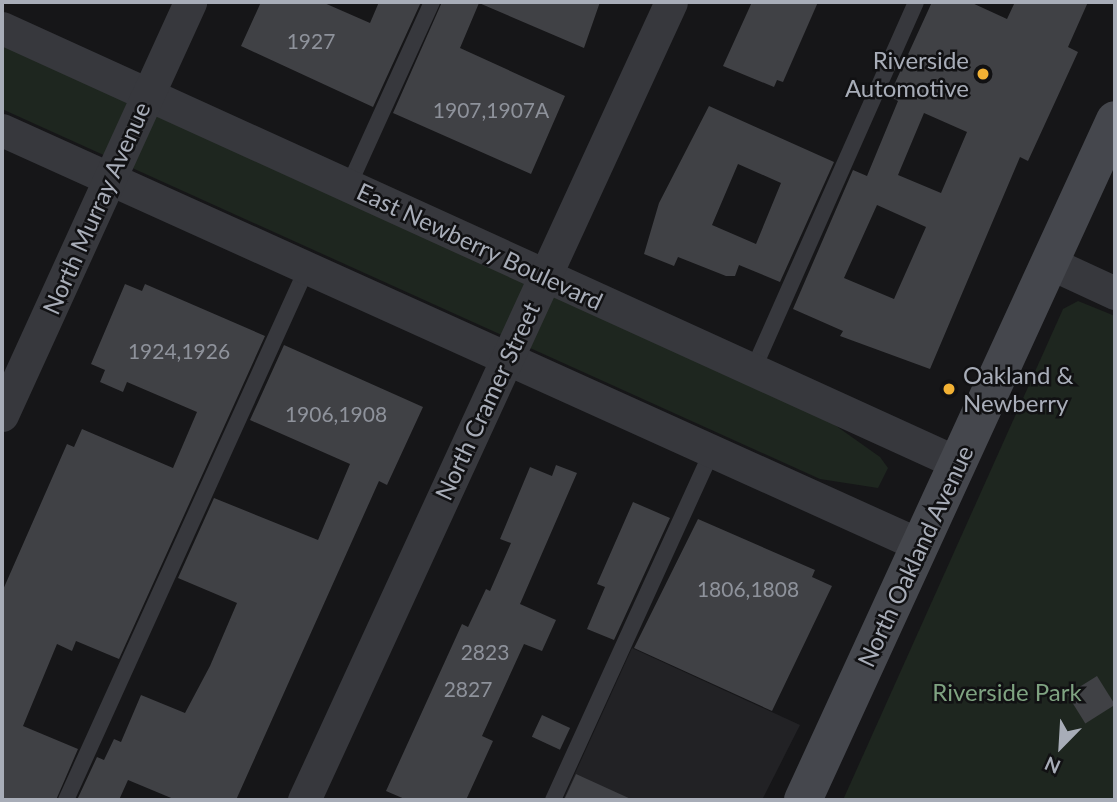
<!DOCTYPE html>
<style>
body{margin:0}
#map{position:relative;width:1117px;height:802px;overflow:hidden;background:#161618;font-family:Lato,sans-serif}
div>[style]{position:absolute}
.built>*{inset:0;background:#222225}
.green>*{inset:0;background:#1e261f}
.building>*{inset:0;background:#404145;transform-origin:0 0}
.lane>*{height:16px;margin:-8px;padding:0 8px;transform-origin:8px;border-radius:8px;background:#37383d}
.street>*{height:33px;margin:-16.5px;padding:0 16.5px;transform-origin:16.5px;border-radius:16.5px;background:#37383d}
.secondary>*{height:38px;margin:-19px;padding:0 19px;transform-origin:19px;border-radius:19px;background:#45474d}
.dots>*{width:19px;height:19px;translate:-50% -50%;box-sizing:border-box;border:4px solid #111113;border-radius:50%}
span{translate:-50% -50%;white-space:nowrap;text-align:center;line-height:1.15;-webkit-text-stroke:5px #111113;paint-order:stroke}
.number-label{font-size:21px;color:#8e929b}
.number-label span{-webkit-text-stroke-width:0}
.poi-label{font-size:24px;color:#a8adb8}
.right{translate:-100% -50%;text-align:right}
.left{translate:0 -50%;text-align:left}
.street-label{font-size:24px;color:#a8adb8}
.park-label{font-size:24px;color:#7fa381}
.frame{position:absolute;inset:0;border:4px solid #a8adb8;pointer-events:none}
.north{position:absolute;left:1026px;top:711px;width:70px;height:70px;-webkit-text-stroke:5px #111113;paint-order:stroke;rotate:204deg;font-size:19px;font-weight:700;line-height:28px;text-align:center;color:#a8adb8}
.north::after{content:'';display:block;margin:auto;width:24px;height:32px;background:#a8adb8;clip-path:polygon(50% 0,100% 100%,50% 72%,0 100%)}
</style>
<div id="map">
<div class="built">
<div style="clip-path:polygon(632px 648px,800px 725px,762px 800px,563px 800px)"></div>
</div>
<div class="green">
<div style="clip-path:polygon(2px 42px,815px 411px,880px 457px,888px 468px,878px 488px,820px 479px,2px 109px)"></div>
<div style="clip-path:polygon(1078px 301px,1115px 316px,1115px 800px,843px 800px,1063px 309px)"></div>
</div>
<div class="building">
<div style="clip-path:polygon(261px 2px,322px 2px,370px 23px,379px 2px,421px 2px,373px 107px,241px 46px)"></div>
<div style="clip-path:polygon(442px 2px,600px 2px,584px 48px,479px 3px,460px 48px,565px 96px,531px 174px,393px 113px)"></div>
<div style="clip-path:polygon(752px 2px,818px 2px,783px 82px,777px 80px,774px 87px,723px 66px)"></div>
<div style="clip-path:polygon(evenodd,932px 2px,970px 2px,1007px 19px,1015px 2px,1088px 2px,1068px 47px,1078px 52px,1028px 161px,1020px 157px,930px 369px,840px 336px,843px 331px,793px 309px,853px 170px,867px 176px,898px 101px,889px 96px,932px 2px,924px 113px,967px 132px,941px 193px,898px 175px,924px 113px,932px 2px,877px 205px,926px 227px,894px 299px,844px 278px,877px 205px)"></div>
<div style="clip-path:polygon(evenodd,709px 106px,834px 162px,780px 282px,739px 265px,735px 276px,726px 276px,678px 257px,674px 266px,644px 254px,659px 203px,709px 106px,738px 164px,781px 183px,756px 244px,712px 225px,738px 164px)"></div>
<div style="clip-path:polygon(125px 284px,142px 291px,145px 284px,265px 336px,119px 659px,76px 641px,72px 651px,57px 644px,23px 726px,78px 749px,56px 800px,2px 800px,2px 592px,67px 444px,74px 447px,82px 429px,173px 468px,197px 412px,127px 382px,123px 392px,100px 382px,105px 370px,91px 364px)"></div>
<div style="clip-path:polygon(284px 345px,423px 407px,387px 485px,379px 481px,236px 800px,176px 800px,128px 780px,119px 800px,77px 800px,97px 757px,104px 760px,114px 739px,121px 742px,141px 695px,185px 713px,210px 666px,237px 603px,178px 578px,214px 498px,318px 540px,350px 464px,250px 420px)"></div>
<div style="clip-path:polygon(556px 465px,577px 473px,520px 604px,556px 620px,542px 651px,524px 644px,482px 736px,493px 741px,466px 800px,407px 800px,386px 791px,462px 624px,468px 627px,486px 589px,490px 591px,511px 543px,500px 539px,530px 467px,552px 476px)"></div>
<div style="clip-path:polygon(633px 502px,670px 518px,614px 640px,587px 629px,605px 587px,597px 584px)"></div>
<div style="clip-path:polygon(698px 519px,815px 570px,812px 577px,832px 586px,772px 711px,634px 648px)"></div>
<div style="left:1097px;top:676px;width:34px;height:35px;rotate:58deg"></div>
<div style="left:542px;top:715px;width:31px;height:24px;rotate:25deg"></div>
<div style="clip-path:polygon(576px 774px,633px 800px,564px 800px)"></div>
</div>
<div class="lane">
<div style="left:349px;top:185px;width:201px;rotate:-65.6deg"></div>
<div style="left:753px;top:370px;width:402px;rotate:-66.1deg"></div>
<div style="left:66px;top:800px;width:584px;rotate:-65.63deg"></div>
<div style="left:553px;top:800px;width:384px;rotate:-65.5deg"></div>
</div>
<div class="street">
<div style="left:2px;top:28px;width:1050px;rotate:24.47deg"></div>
<div style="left:2px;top:130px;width:1007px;rotate:24.33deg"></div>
<div style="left:1050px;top:263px;width:72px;rotate:24.8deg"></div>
<div style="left:2px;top:415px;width:454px;rotate:-65.5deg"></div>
<div style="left:304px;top:800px;width:878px;rotate:-65.3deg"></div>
</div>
<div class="secondary">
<div style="left:803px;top:800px;width:748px;rotate:-65.35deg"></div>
</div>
<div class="dots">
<div style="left:983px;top:74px;background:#f2b134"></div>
<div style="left:949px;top:389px;background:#f2b134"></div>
</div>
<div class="number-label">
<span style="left:311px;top:41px">1927</span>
<span style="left:491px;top:110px">1907,1907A</span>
<span style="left:179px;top:351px">1924,1926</span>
<span style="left:336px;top:414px">1906,1908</span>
<span style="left:748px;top:589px">1806,1808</span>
<span style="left:485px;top:652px">2823</span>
<span style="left:468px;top:689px">2827</span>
</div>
<div class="poi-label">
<span class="right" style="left:969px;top:74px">Riverside<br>Automotive</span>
<span class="left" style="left:963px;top:389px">Oakland &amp;<br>Newberry</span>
</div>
<div class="street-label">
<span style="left:96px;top:208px;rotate:-66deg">North Murray Avenue</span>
<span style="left:480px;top:246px;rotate:25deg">East Newberry Boulevard</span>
<span style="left:487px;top:401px;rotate:-65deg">North Cramer Street</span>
<span style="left:915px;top:556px;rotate:-65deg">North Oakland Avenue</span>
</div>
<div class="park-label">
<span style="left:1007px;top:692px">Riverside Park</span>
</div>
<div class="frame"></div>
<div class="north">N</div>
</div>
